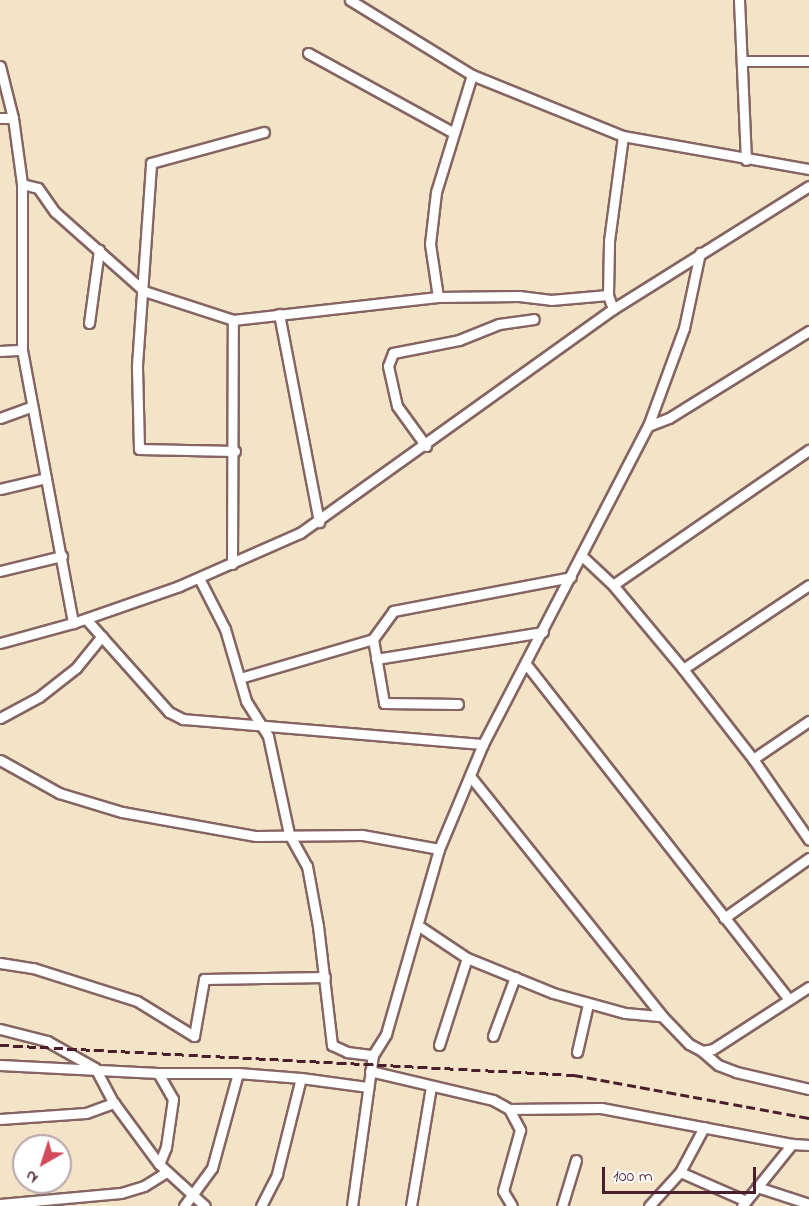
<!DOCTYPE html>
<style>
body{margin:0}
#map{position:relative;width:809px;height:1206px;overflow:hidden;background:#f3e4c8;font-family:"Indie Flower",sans-serif}
div>[style]{position:absolute}
.roads{filter:drop-shadow(2px 0 #856462) drop-shadow(-2px 0 #856462) drop-shadow(0 2px #856462) drop-shadow(0 -2px #856462)}
.street>*{height:9px;margin:-4.5px;padding:0 4.5px;transform-origin:4.5px;border-radius:4.5px;background:#fff}
.rail>*{height:3px;margin-top:-1.5px;transform-origin:0;background:repeating-linear-gradient(90deg,#4a1f2b 0 9px,transparent 0 13.5px)}
span{translate:-50% -50%;white-space:nowrap;text-align:center;line-height:1.15;-webkit-text-stroke:4.5px #fff;paint-order:stroke}
.north{position:absolute;left:12px;top:1134px;width:60px;height:60px;box-sizing:border-box;background:#fff;border:2px solid #b7a5aa;border-radius:50%;rotate:219deg;font-size:16px;font-weight:700;line-height:24px;text-align:center;color:#4a1f2b}
.north::after{content:'';display:block;margin:auto;width:21px;height:27px;background:#d1495b;clip-path:polygon(50% 0,100% 100%,50% 72%,0 100%)}
.scale{position:absolute;left:602px;top:1167px;width:154px;height:27px;box-sizing:border-box;border:3px solid #4a1f2b;border-top:0;padding-left:8px;font-size:18px;line-height:21px;white-space:nowrap;color:#4a1f2b;-webkit-text-stroke:4px #fff;paint-order:stroke}
</style>
<div id="map">
<div class="roads">
<div class="street">
<div style="left:350px;top:0;width:143px;rotate:31.6deg"></div>
<div style="left:472px;top:75px;width:163px;rotate:22deg"></div>
<div style="left:623px;top:136px;width:189px;rotate:10.1deg"></div>
<div style="left:739px;top:0;width:160px;rotate:87.5deg"></div>
<div style="left:308px;top:53px;width:166px;rotate:28.7deg"></div>
<div style="left:743px;top:61px;width:66px"></div>
<div style="left:0;top:66px;width:54px;rotate:76deg"></div>
<div style="left:13px;top:118px;width:67px;rotate:82.2deg"></div>
<div style="left:22px;top:184px;width:166px;rotate:90deg"></div>
<div style="left:22px;top:350px;width:278px;rotate:79.4deg"></div>
<div style="left:0;top:118px;width:13px"></div>
<div style="left:22px;top:184px;width:16px;rotate:14deg"></div>
<div style="left:38px;top:188px;width:29px;rotate:55deg"></div>
<div style="left:55px;top:212px;width:119px;rotate:41.6deg"></div>
<div style="left:144px;top:291px;width:94px;rotate:18deg"></div>
<div style="left:233px;top:320px;width:206px;rotate:-6.4deg"></div>
<div style="left:438px;top:297px;width:81px;rotate:-0.7deg"></div>
<div style="left:519px;top:296px;width:32px;rotate:7deg"></div>
<div style="left:551px;top:300px;width:57px;rotate:-5deg"></div>
<div style="left:438px;top:297px;width:54px;rotate:-98.6deg"></div>
<div style="left:430px;top:244px;width:52px;rotate:-83.4deg"></div>
<div style="left:436px;top:192px;width:122px;rotate:-72.9deg"></div>
<div style="left:613px;top:309px;width:15px;rotate:-110deg"></div>
<div style="left:608px;top:295px;width:54px;rotate:-88.9deg"></div>
<div style="left:609px;top:241px;width:106px;rotate:-82.4deg"></div>
<div style="left:279px;top:314px;width:212px;rotate:79.1deg"></div>
<div style="left:89px;top:323px;width:74px;rotate:-82.2deg"></div>
<div style="left:0;top:351px;width:22px;rotate:-3deg"></div>
<div style="left:0;top:418px;width:33px;rotate:-20deg"></div>
<div style="left:648px;top:426px;width:22px;rotate:-21deg"></div>
<div style="left:669px;top:418px;width:165px;rotate:-31.9deg"></div>
<div style="left:426px;top:446px;width:49px;rotate:-125.9deg"></div>
<div style="left:397px;top:406px;width:41px;rotate:-102.7deg"></div>
<div style="left:388px;top:366px;width:14px;rotate:-69deg"></div>
<div style="left:393px;top:353px;width:67px;rotate:-11.1deg"></div>
<div style="left:459px;top:340px;width:43px;rotate:-21.8deg"></div>
<div style="left:499px;top:324px;width:35px;rotate:-8deg"></div>
<div style="left:235px;top:451px;width:96px;rotate:-178.8deg"></div>
<div style="left:139px;top:449px;width:84px;rotate:-91.4deg"></div>
<div style="left:137px;top:365px;width:202px;rotate:-86deg"></div>
<div style="left:151px;top:163px;width:117px;rotate:-15.3deg"></div>
<div style="left:0;top:489px;width:47px;rotate:-13.4deg"></div>
<div style="left:582px;top:556px;width:42px;rotate:43.1deg"></div>
<div style="left:613px;top:585px;width:109px;rotate:50.2deg"></div>
<div style="left:683px;top:669px;width:114px;rotate:52.1deg"></div>
<div style="left:753px;top:759px;width:98px;rotate:55.3deg"></div>
<div style="left:232px;top:564px;width:244px;rotate:-89.8deg"></div>
<div style="left:0;top:571px;width:64px;rotate:-13.6deg"></div>
<div style="left:199px;top:578px;width:57px;rotate:63deg"></div>
<div style="left:225px;top:629px;width:75px;rotate:73.7deg"></div>
<div style="left:246px;top:701px;width:41px;rotate:57.8deg"></div>
<div style="left:268px;top:736px;width:100px;rotate:77.9deg"></div>
<div style="left:289px;top:834px;width:37px;rotate:61deg"></div>
<div style="left:307px;top:866px;width:61px;rotate:79.6deg"></div>
<div style="left:318px;top:926px;width:120px;rotate:83.3deg"></div>
<div style="left:332px;top:1045px;width:17px;rotate:25deg"></div>
<div style="left:347px;top:1052px;width:26px;rotate:7deg"></div>
<div style="left:613px;top:585px;width:238px;rotate:-34.6deg"></div>
<div style="left:86px;top:619px;width:125px;rotate:48.3deg"></div>
<div style="left:169px;top:712px;width:16px;rotate:27deg"></div>
<div style="left:183px;top:719px;width:301px;rotate:4.8deg"></div>
<div style="left:373px;top:639px;width:65px;rotate:80.2deg"></div>
<div style="left:384px;top:703px;width:74px;rotate:0.8deg"></div>
<div style="left:0;top:643px;width:76px;rotate:-15.3deg"></div>
<div style="left:73px;top:623px;width:112px;rotate:-19.2deg"></div>
<div style="left:179px;top:586px;width:132px;rotate:-23.7deg"></div>
<div style="left:300px;top:533px;width:385px;rotate:-35.6deg"></div>
<div style="left:613px;top:309px;width:231px;rotate:-32.1deg"></div>
<div style="left:376px;top:659px;width:169px;rotate:-9.2deg"></div>
<div style="left:526px;top:664px;width:426px;rotate:51.9deg"></div>
<div style="left:683px;top:669px;width:151px;rotate:-33.7deg"></div>
<div style="left:240px;top:678px;width:139px;rotate:-16.3deg"></div>
<div style="left:373px;top:639px;width:34px;rotate:-54deg"></div>
<div style="left:393px;top:611px;width:181px;rotate:-10.8deg"></div>
<div style="left:0;top:718px;width:44px;rotate:-28.3deg"></div>
<div style="left:39px;top:697px;width:47px;rotate:-38.1deg"></div>
<div style="left:76px;top:668px;width:41px;rotate:-50.9deg"></div>
<div style="left:753px;top:759px;width:68px;rotate:-34.2deg"></div>
<div style="left:0;top:760px;width:68px;rotate:29.2deg"></div>
<div style="left:59px;top:793px;width:66px;rotate:16.8deg"></div>
<div style="left:122px;top:812px;width:136px;rotate:10.2deg"></div>
<div style="left:256px;top:836px;width:106px;rotate:-0.5deg"></div>
<div style="left:362px;top:835px;width:78px;rotate:10.3deg"></div>
<div style="left:470px;top:776px;width:307px;rotate:51.3deg"></div>
<div style="left:662px;top:1016px;width:39px;rotate:46deg"></div>
<div style="left:689px;top:1044px;width:15px;rotate:28deg"></div>
<div style="left:702px;top:1051px;width:11px;rotate:-10deg"></div>
<div style="left:713px;top:1049px;width:114px;rotate:-32.9deg"></div>
<div style="left:724px;top:918px;width:104px;rotate:-35.2deg"></div>
<div style="left:419px;top:926px;width:58px;rotate:33.7deg"></div>
<div style="left:467px;top:958px;width:93px;rotate:22.1deg"></div>
<div style="left:553px;top:993px;width:75px;rotate:15.5deg"></div>
<div style="left:625px;top:1013px;width:37px;rotate:5deg"></div>
<div style="left:0;top:963px;width:33px;rotate:9deg"></div>
<div style="left:33px;top:968px;width:109px;rotate:17.6deg"></div>
<div style="left:137px;top:1001px;width:67px;rotate:31.6deg"></div>
<div style="left:194px;top:1036px;width:58px;rotate:-80deg"></div>
<div style="left:204px;top:979px;width:121px;rotate:-0.9deg"></div>
<div style="left:0;top:1029px;width:49px;rotate:14.3deg"></div>
<div style="left:47px;top:1041px;width:55px;rotate:29.4deg"></div>
<div style="left:95px;top:1068px;width:40px;rotate:62deg"></div>
<div style="left:114px;top:1103px;width:76px;rotate:53.6deg"></div>
<div style="left:159px;top:1164px;width:62px;rotate:42.4deg"></div>
<div style="left:493px;top:1036px;width:63px;rotate:-69.6deg"></div>
<div style="left:439px;top:1045px;width:91px;rotate:-72.2deg"></div>
<div style="left:702px;top:1051px;width:21px;rotate:41deg"></div>
<div style="left:718px;top:1065px;width:19px;rotate:21deg"></div>
<div style="left:736px;top:1072px;width:75px;rotate:13.1deg"></div>
<div style="left:577px;top:1052px;width:49px;rotate:-77.1deg"></div>
<div style="left:0;top:1065px;width:158px;rotate:2.9deg"></div>
<div style="left:158px;top:1073px;width:80px"></div>
<div style="left:370px;top:1071px;width:126px;rotate:13.3deg"></div>
<div style="left:493px;top:1100px;width:18px;rotate:29deg"></div>
<div style="left:509px;top:1109px;width:24px;rotate:62deg"></div>
<div style="left:520px;top:1130px;width:63px;rotate:105.6deg"></div>
<div style="left:503px;top:1191px;width:17px;rotate:59deg"></div>
<div style="left:158px;top:1073px;width:30px;rotate:60deg"></div>
<div style="left:173px;top:1099px;width:49px;rotate:98.3deg"></div>
<div style="left:166px;top:1147px;width:18px;rotate:112deg"></div>
<div style="left:509px;top:1109px;width:92px;rotate:-0.6deg"></div>
<div style="left:601px;top:1108px;width:194px;rotate:10.7deg"></div>
<div style="left:0;top:1119px;width:86px;rotate:-4deg"></div>
<div style="left:86px;top:1113px;width:30px;rotate:-20deg"></div>
<div style="left:680px;top:1172px;width:72px;rotate:23.7deg"></div>
<div style="left:757px;top:1187px;width:55px;rotate:18.1deg"></div>
<div style="left:0;top:1204px;width:121px;rotate:-5.2deg"></div>
<div style="left:121px;top:1193px;width:24px;rotate:-17deg"></div>
<div style="left:144px;top:1186px;width:26px;rotate:-32deg"></div>
<div style="left:184px;top:1206px;width:47px;rotate:-53.6deg"></div>
<div style="left:212px;top:1168px;width:98px;rotate:-74.7deg"></div>
<div style="left:238px;top:1073px;width:63px;rotate:4.5deg"></div>
<div style="left:261px;top:1206px;width:36px;rotate:-63deg"></div>
<div style="left:277px;top:1174px;width:99px;rotate:-76deg"></div>
<div style="left:301px;top:1078px;width:68px;rotate:7.7deg"></div>
<div style="left:352px;top:1206px;width:152px;rotate:-82.1deg"></div>
<div style="left:373px;top:1055px;width:25px;rotate:-58deg"></div>
<div style="left:386px;top:1034px;width:192px;rotate:-74deg"></div>
<div style="left:439px;top:849px;width:114px;rotate:-67.3deg"></div>
<div style="left:483px;top:744px;width:358px;rotate:-62.6deg"></div>
<div style="left:648px;top:426px;width:104px;rotate:-69.8deg"></div>
<div style="left:684px;top:328px;width:77px;rotate:-78deg"></div>
<div style="left:411px;top:1206px;width:121px;rotate:-80.5deg"></div>
<div style="left:562px;top:1206px;width:48px;rotate:-73.1deg"></div>
<div style="left:649px;top:1206px;width:46px;rotate:-47.6deg"></div>
<div style="left:680px;top:1172px;width:51px;rotate:-61.9deg"></div>
<div style="left:742px;top:1206px;width:80px;rotate:-51.1deg"></div>
<div style="left:792px;top:1144px;width:17px;rotate:3deg"></div>
</div>
</div>
<div class="rail">
<div style="left:0;top:1045px;width:575px;rotate:2.99deg"></div>
<div style="left:574px;top:1075px;width:239px;rotate:10.4deg"></div>
</div>
<div class="north">N</div>
<div class="scale">100 m</div>
</div>
